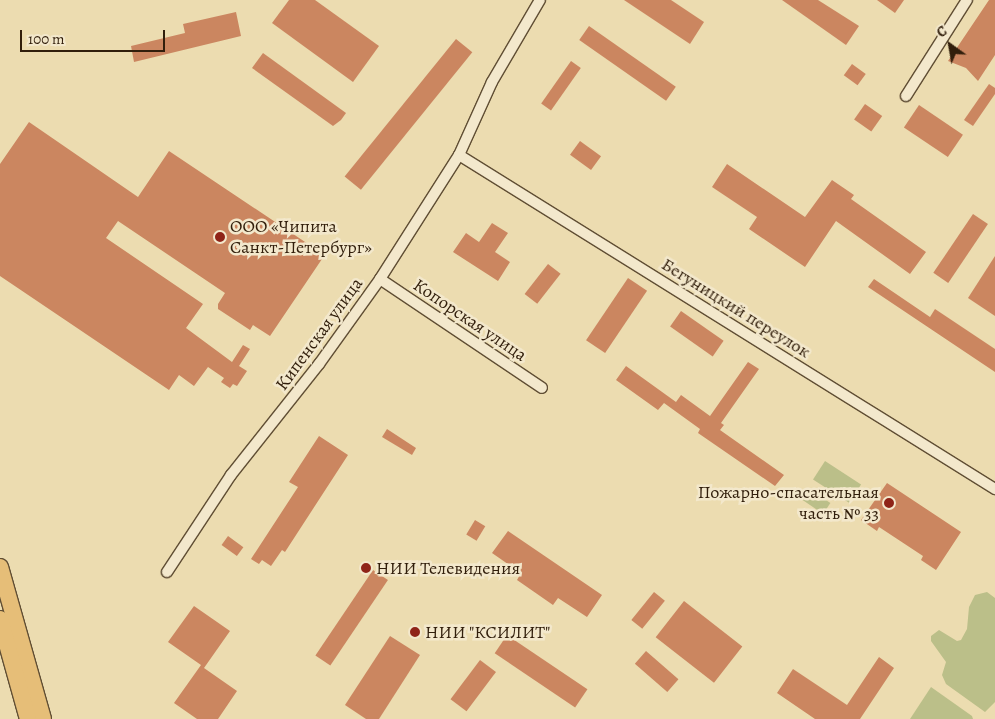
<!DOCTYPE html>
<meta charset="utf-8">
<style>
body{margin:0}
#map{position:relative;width:995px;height:719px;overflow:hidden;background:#ecdcb0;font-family:Alegreya,serif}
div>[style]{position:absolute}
.green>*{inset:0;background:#bbbf89;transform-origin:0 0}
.building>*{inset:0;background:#cb8660;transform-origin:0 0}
.roads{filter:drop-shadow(1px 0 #604e34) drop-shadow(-1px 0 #604e34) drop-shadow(0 1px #604e34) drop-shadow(0 -1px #604e34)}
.minor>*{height:10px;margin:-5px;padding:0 5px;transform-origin:5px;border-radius:5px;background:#f3e8cc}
.trunk>*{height:16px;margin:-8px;padding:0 8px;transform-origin:8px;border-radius:8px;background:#e6be78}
.dots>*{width:14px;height:14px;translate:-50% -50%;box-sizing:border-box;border:2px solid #f3e8cc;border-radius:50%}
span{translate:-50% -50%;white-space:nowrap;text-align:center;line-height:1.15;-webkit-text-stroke:5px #f3e8cc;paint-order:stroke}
.poi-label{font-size:18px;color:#311e0b}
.left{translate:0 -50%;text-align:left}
.right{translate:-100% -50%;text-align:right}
.street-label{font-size:18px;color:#311e0b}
.north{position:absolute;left:925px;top:20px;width:50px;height:50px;-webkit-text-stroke:4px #f3e8cc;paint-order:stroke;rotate:328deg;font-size:14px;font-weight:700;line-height:20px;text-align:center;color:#311e0b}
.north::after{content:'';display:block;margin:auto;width:18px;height:22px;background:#311e0b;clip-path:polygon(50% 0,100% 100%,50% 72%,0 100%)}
.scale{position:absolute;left:20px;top:30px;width:145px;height:22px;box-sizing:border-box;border:2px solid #311e0b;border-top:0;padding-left:6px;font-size:15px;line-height:18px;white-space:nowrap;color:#311e0b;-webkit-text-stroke:4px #f3e8cc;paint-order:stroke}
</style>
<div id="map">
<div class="green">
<div style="left:825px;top:461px;width:43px;height:22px;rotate:33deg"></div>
<div style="left:808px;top:488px;width:27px;height:13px;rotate:34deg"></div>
<div style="clip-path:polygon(987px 592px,995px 598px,995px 702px,985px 712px,946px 684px,942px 675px,946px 662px,931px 641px,931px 636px,939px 630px,957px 641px,961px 640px,967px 629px,969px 607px,975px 595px)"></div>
<div style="clip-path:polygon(931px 687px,972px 716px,973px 719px,910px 719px)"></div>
</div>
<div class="building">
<div style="clip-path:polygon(289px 0,315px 0,379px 46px,353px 82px,272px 23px)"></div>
<div style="clip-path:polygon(624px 0,671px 0,704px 22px,690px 44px)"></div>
<div style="clip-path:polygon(782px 0,818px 0,859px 26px,846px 45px)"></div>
<div style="clip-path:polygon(877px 0,904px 0,895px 13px)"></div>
<div style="clip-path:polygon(989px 0,995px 0,995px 55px,978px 81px,966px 68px,948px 61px)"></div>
<div style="clip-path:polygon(236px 12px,241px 36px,134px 62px,131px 46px,185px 33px,183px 24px)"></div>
<div style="left:589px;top:26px;width:106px;height:17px;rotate:35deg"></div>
<div style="left:456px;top:39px;width:21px;height:177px;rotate:39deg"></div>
<div style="clip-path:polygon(263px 53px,346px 113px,341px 120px,333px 126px,252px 68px)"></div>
<div style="left:571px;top:61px;width:12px;height:52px;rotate:35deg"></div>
<div style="left:852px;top:64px;width:17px;height:14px;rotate:36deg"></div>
<div style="clip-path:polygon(989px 84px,995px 88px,995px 94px,973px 126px,964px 120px)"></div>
<div style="left:865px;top:104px;width:21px;height:19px;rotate:35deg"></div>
<div style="left:919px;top:105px;width:53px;height:27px;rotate:34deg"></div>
<div style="clip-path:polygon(29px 122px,138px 197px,169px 151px,320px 252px,322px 259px,270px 336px,253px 325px,250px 330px,218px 309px,218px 304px,225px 293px,118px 221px,106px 238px,203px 304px,186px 328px,232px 362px,243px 345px,250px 349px,239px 366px,247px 371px,237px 386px,233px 384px,230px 388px,221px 382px,224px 378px,208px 367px,194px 386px,179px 375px,169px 390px,0 276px,0 164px)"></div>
<div style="left:580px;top:141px;width:26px;height:17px;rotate:36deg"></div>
<div style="clip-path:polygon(727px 164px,805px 217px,832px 180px,854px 195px,851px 199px,926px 252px,910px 274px,836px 221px,805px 267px,749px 229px,757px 217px,712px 187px)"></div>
<div style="left:973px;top:214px;width:18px;height:71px;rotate:34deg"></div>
<div style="clip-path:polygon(492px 223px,508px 233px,495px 252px,510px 262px,498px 281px,453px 252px,466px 233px,479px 242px)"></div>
<div style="clip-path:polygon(995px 256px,995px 316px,968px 298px)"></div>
<div style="left:548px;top:264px;width:16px;height:38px;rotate:38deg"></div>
<div style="left:628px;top:278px;width:23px;height:75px;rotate:34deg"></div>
<div style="clip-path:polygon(874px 279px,930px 317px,935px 309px,995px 349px,995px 372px,868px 287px)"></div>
<div style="left:681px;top:311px;width:52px;height:19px;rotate:35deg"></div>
<div style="clip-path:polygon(748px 362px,759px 369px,721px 423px,724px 425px,720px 430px,784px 475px,775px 486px,698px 433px,700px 429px,664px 403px,658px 410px,616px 380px,626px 366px,676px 402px,681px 395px,710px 416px)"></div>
<div style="clip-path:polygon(387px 429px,416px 448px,412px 455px,382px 437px)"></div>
<div style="clip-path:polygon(319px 436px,348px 455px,285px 552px,282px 550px,271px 566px,262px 560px,259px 564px,251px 559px,298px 487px,289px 482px)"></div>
<div style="clip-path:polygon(887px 483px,961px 532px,936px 570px,921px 560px,923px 556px,879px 527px,877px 531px,861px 520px)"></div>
<div style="left:475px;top:520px;width:12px;height:17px;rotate:31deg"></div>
<div style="clip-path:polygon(508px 531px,602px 595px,587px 617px,558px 598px,553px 605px,517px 580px,521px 573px,492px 553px)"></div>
<div style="left:228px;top:536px;width:19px;height:11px;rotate:36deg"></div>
<div style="left:373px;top:570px;width:18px;height:103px;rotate:34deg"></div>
<div style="left:654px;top:592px;width:14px;height:36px;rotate:39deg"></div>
<div style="left:684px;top:601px;width:74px;height:46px;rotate:38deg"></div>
<div style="clip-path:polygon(194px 606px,230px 631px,204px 668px,237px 691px,218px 719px,197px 719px,174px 703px,201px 665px,168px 642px)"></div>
<div style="left:507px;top:635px;width:97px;height:22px;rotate:34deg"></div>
<div style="clip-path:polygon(390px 636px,420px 655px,379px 719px,366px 719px,345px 705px)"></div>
<div style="left:646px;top:651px;width:43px;height:17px;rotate:41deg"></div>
<div style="clip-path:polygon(879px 657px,894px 668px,860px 719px,815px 719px,777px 693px,793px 669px,847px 705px)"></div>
<div style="left:480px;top:660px;width:20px;height:49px;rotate:37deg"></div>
</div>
<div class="roads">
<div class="minor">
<div style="left:906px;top:96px;width:114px;rotate:-57.6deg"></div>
<div style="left:459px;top:155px;width:632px;rotate:31.93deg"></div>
<div style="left:380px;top:279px;width:195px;rotate:33.9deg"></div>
<div style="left:167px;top:572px;width:116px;rotate:-56.6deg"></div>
<div style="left:231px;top:475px;width:142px;rotate:-51.6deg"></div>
<div style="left:319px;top:364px;width:105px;rotate:-54.3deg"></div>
<div style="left:380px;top:279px;width:147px;rotate:-57.5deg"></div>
<div style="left:459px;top:155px;width:80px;rotate:-65.7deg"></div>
<div style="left:492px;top:82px;width:95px;rotate:-59.7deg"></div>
</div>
<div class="trunk">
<div style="left:0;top:567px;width:158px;rotate:74.2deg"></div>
<div style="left:0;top:619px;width:104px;rotate:74.4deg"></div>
</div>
</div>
<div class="dots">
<div style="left:220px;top:237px;background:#8f2418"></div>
<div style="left:889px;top:503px;background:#8f2418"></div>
<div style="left:366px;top:568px;background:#8f2418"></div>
<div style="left:415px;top:632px;background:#8f2418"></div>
</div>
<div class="poi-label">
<span class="left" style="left:230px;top:237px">ООО «Чипита<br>Санкт-Петербург»</span>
<span class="right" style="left:879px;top:503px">Пожарно-спасательная<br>часть № 33</span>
<span class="left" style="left:376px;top:568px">НИИ Телевидения</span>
<span class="left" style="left:425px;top:632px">НИИ "КСИЛИТ"</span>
</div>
<div class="street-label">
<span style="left:736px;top:308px;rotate:32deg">Бегуницкий переулок</span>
<span style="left:470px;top:320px;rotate:34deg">Копорская улица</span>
<span style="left:319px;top:334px;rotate:-54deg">Кипенская улица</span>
</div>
<div class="north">С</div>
<div class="scale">100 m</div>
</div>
